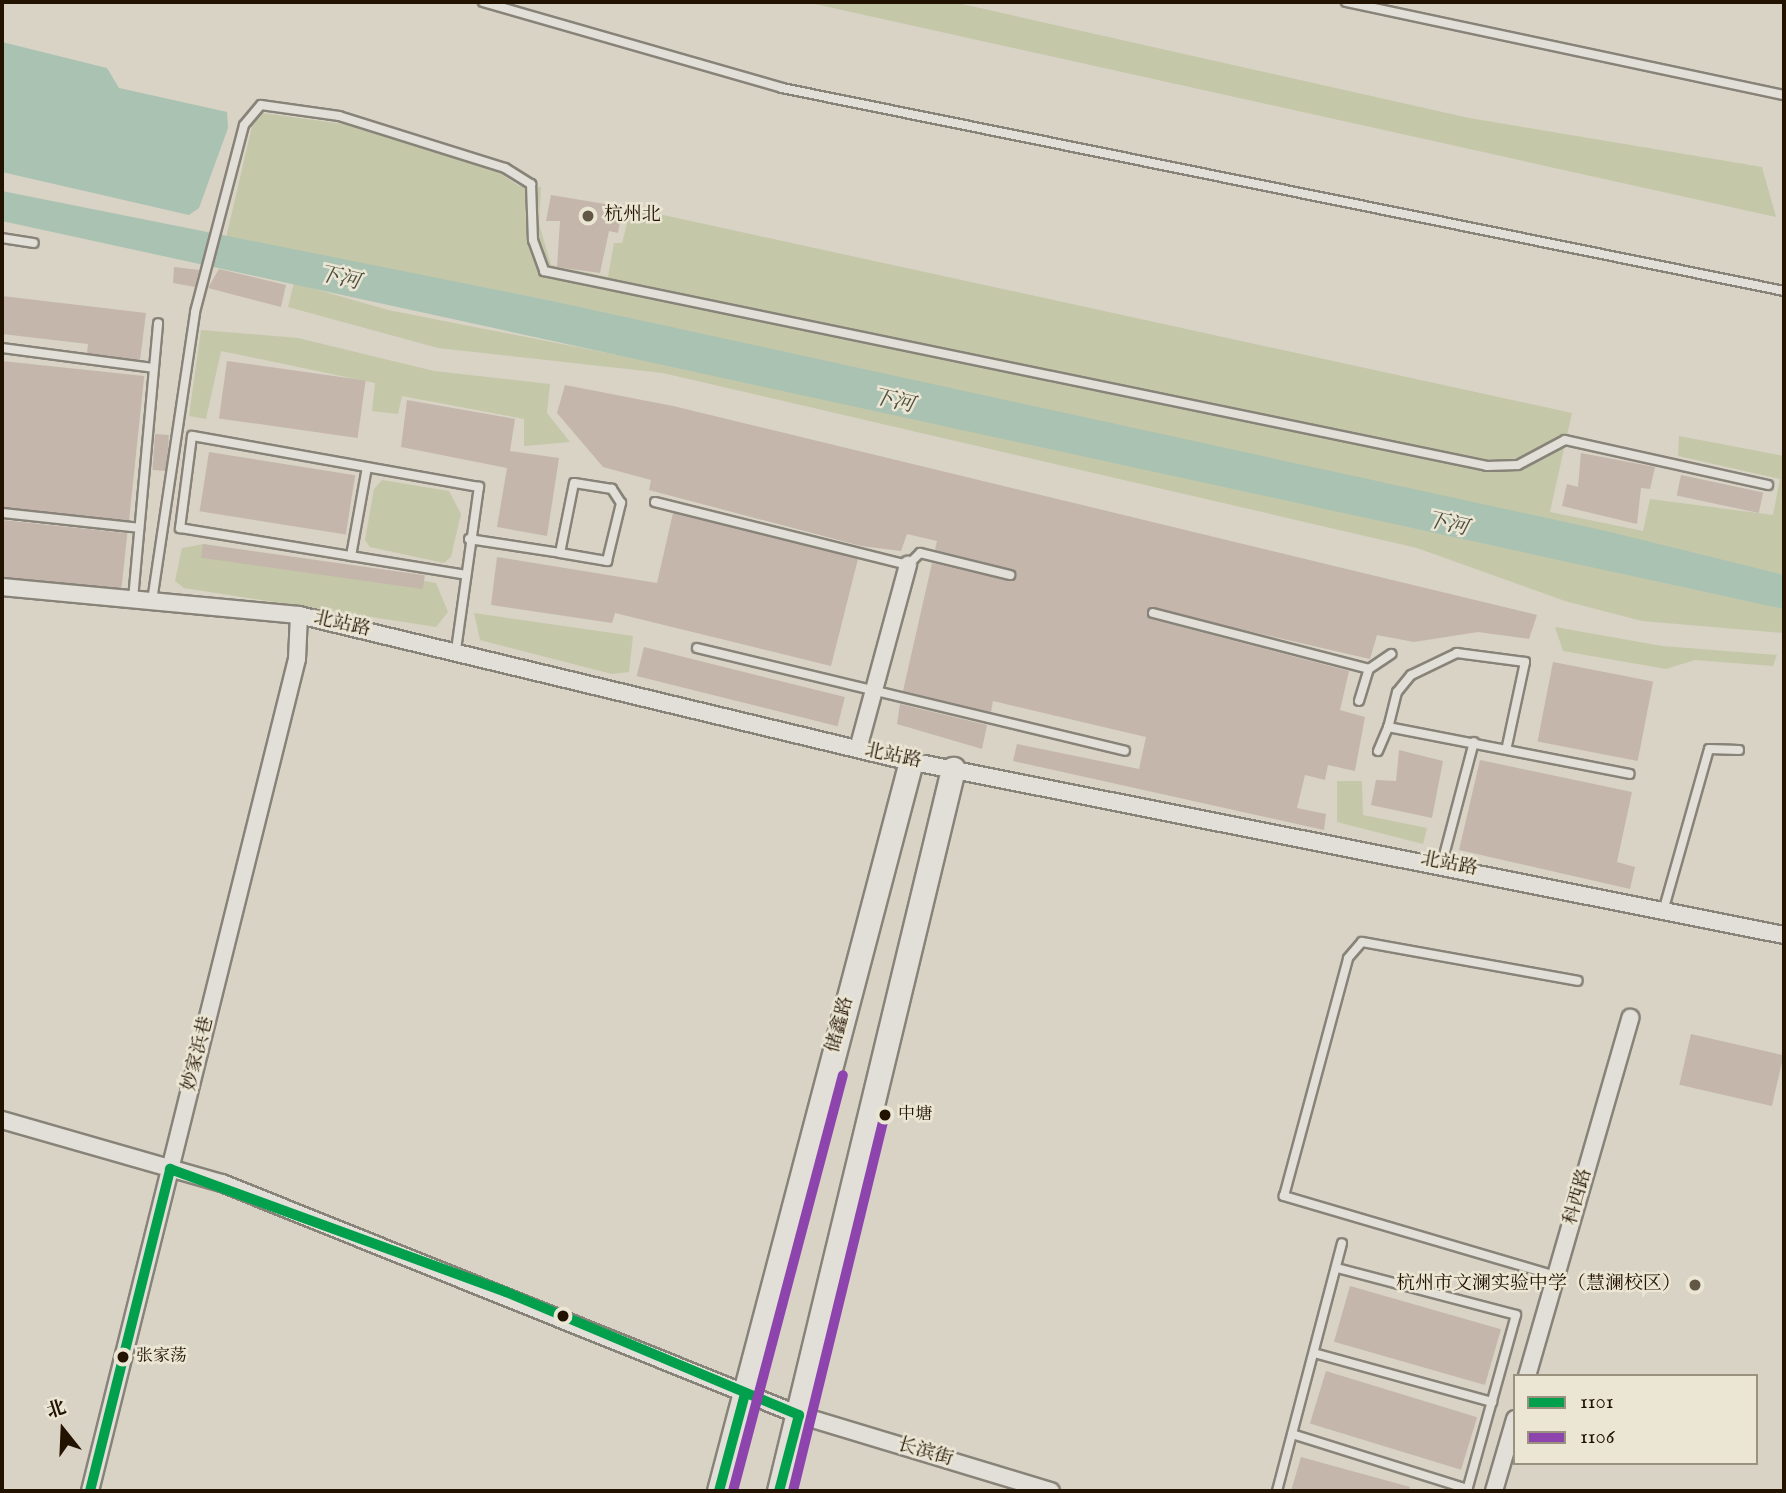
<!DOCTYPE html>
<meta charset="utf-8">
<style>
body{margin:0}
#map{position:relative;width:1786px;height:1493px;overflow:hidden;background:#d8d3c5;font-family:"IM FELL English","Noto Serif SC",serif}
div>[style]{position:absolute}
.green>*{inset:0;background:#c4c7a8}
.water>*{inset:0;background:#aac2b2}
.building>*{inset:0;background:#c5b6ac;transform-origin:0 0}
.roads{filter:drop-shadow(2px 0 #888379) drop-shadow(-2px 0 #888379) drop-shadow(0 2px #888379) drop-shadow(0 -2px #888379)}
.lane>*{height:8px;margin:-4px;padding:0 4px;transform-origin:4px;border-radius:4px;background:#e2dfd8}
.street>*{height:16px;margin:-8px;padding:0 8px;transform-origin:8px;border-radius:8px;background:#e2dfd8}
.secondary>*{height:23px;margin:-11.5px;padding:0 11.5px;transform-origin:11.5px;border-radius:11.5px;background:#e2dfd8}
.bus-1>*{height:10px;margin:-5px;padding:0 5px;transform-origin:5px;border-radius:5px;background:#029f4d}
.bus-2>*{height:10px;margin:-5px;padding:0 5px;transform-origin:5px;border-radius:5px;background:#8e44ad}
.dots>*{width:19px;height:19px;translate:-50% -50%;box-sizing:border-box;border:4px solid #ebe5d4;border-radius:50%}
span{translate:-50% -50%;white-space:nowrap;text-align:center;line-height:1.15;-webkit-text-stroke:5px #ebe5d4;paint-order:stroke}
.bus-label{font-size:17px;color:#221200}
.left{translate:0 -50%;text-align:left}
.poi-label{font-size:19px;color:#221200}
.right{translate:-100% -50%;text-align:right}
.street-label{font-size:19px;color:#221200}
.water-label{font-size:21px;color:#4b4d3c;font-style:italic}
.frame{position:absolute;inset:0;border:4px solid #221200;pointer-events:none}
.legend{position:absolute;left:1513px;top:1374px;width:245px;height:91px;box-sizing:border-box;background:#ebe5d4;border:2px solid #9b917f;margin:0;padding:9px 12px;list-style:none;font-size:21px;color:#221200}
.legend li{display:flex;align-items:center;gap:14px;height:35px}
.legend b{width:35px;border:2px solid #9b917f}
.north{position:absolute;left:28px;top:1395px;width:70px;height:70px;-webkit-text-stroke:5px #ebe5d4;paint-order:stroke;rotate:342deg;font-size:19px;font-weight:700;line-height:28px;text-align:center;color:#221200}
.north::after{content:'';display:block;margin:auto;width:24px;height:32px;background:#221200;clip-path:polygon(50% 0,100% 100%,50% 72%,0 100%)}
</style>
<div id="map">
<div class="green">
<div style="clip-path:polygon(806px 2px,953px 2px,1469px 118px,1762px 167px,1776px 217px)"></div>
<div style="clip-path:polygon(263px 113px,343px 124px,495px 170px,519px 186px,541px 187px,539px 224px,551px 265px,608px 277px,614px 243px,622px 243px,631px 208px,1572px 413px,1550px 512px,1643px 531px,1650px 499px,1773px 515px,1780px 479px,1678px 456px,1679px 436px,1784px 456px,1784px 575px,543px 299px,226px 238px,252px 126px)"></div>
<div style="clip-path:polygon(294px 283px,388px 310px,669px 365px,1784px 609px,1784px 633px,1642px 621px,1565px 601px,1417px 548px,663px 373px,438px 348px,288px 307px)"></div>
<div style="clip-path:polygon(201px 330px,298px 338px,434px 371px,550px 384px,547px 413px,570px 442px,524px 446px,524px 419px,402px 396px,398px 414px,372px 411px,375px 383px,221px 351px,206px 419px,189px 416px)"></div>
<div style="clip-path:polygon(382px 480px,449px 491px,461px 514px,451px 557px,444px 563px,370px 547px,365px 540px,374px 489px)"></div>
<div style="clip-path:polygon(203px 544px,436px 583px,448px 612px,436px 627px,184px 588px,175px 581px,182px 548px)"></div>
<div style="clip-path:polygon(474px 613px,633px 636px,629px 672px,612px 674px,480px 640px)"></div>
<div style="clip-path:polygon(1555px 627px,1662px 646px,1777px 655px,1773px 666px,1695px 660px,1666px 669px,1563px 651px)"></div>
<div style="clip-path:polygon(1337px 781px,1362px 781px,1363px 815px,1427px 828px,1423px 844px,1337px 822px)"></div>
</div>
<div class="water">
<div style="clip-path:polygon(2px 42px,107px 68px,119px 88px,227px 112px,228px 128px,199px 208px,189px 215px,2px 172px)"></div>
<div style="clip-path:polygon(2px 191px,543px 299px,1606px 531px,1784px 575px,1784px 609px,2px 221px)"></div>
</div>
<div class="building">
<div style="clip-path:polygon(551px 195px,623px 207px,618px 233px,609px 231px,600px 273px,557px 267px,560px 221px,546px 221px)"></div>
<div style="clip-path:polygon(174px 267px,199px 270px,195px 287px,173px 283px)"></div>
<div style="clip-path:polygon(219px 269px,286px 285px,281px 307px,208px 288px)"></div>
<div style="clip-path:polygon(2px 296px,146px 313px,140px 360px,87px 353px,88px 344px,2px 334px)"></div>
<div style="left:2px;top:361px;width:143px;height:146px;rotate:6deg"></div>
<div style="left:227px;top:361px;width:140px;height:58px;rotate:8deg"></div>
<div style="clip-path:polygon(565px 385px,673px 406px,1537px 615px,1529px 639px,1478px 632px,1414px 642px,1377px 635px,1370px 659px,1149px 608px,1151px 619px,1349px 671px,1340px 710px,1365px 717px,1355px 771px,1328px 765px,1325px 780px,1305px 775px,1297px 808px,1326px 814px,1324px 830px,1013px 761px,1017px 744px,1139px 769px,1146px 737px,993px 701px,991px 712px,903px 691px,932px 563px,1009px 581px,1014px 570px,935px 550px,937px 541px,907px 534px,901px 551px,861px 546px,649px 490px,651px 480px,603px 467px,557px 413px)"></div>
<div style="clip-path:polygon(407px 400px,515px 419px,510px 451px,559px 458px,547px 536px,497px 527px,507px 468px,401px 447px)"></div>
<div style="left:155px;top:434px;width:14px;height:36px;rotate:4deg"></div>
<div style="left:209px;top:452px;width:148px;height:60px;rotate:9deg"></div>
<div style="clip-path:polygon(1581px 453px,1655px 467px,1650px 489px,1641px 488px,1637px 524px,1562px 506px,1567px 484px,1578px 487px)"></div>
<div style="left:1681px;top:475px;width:84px;height:21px;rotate:12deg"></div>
<div style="clip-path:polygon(673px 513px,858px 559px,831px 666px,615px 613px,612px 623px,491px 605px,497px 557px,657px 583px)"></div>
<div style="left:2px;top:520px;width:126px;height:57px;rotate:6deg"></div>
<div style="left:203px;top:544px;width:224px;height:14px;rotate:8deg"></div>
<div style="left:644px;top:647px;width:207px;height:30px;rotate:14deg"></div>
<div style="left:1553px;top:662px;width:102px;height:81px;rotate:11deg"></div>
<div style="clip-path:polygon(900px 704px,987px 725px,982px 749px,897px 724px)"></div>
<div style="clip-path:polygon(1399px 750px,1443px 761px,1432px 818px,1371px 805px,1376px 780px,1396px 781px)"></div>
<div style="clip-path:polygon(1480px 760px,1632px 792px,1617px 862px,1635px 867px,1630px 889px,1459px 850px)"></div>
<div style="left:1691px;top:1034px;width:95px;height:52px;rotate:13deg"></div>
<div style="left:1350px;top:1286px;width:157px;height:58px;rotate:16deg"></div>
<div style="left:1326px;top:1371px;width:158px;height:55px;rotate:17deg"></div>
<div style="clip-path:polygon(1301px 1457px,1410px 1487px,1409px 1491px,1291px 1491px)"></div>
</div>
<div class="roads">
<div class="lane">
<div style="left:483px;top:2px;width:311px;rotate:16deg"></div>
<div style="left:782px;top:88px;width:1022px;rotate:11.45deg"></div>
<div style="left:1346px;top:2px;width:448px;rotate:12deg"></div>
<div style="left:2px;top:238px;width:32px;rotate:9deg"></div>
<div style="left:2px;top:348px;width:152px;rotate:7.5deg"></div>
<div style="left:655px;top:502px;width:261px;rotate:14deg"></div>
<div style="left:908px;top:565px;width:17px;rotate:-45deg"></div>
<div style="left:920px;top:553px;width:93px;rotate:13.7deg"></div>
<div style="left:2px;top:513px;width:138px;rotate:6.2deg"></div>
<div style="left:469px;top:539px;width:92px;rotate:8.7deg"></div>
<div style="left:560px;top:553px;width:48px;rotate:9.7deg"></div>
<div style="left:607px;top:561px;width:60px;rotate:-76.4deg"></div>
<div style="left:621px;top:503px;width:17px;rotate:-123deg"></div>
<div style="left:612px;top:489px;width:38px;rotate:-171deg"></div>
<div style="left:574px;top:483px;width:71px;rotate:101.3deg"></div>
<div style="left:351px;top:556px;width:90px;rotate:-79.8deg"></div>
<div style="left:133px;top:599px;width:277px;rotate:-84.8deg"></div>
<div style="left:152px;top:601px;width:292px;rotate:-81.5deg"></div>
<div style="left:195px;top:312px;width:193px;rotate:-75.3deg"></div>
<div style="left:244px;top:125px;width:26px;rotate:-50deg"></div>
<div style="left:261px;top:105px;width:79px;rotate:8deg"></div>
<div style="left:339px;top:116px;width:174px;rotate:17.4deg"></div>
<div style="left:505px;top:168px;width:31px;rotate:32deg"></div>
<div style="left:531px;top:184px;width:56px;rotate:88deg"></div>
<div style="left:533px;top:240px;width:33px;rotate:70deg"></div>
<div style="left:544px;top:271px;width:963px;rotate:11.68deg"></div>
<div style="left:1487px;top:466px;width:31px;rotate:-2deg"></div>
<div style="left:1518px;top:465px;width:53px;rotate:-28deg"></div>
<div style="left:1565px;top:440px;width:208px;rotate:12.5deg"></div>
<div style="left:1153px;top:613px;width:223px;rotate:14.5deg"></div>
<div style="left:1369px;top:669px;width:27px;rotate:-34deg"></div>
<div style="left:697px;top:648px;width:440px;rotate:13.5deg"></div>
<div style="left:456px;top:650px;width:165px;rotate:-82deg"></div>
<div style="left:479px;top:487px;width:291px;rotate:-169.9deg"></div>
<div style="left:192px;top:436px;width:93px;rotate:97.4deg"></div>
<div style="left:180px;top:528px;width:286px;rotate:9.3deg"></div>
<div style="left:1359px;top:701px;width:34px;rotate:-73deg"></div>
<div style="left:1507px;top:746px;width:86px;rotate:-77.9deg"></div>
<div style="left:1525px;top:662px;width:69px;rotate:-172.5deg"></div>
<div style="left:1457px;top:653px;width:51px;rotate:154.4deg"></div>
<div style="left:1411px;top:675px;width:22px;rotate:129deg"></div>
<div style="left:1397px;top:692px;width:36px;rotate:104deg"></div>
<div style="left:1388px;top:727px;width:246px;rotate:11deg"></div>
<div style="left:1378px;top:751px;width:26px;rotate:-67deg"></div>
<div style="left:1442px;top:863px;width:125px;rotate:-75.2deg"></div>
<div style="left:1664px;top:908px;width:165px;rotate:-74.2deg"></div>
<div style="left:1709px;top:749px;width:30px;rotate:2deg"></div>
<div style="left:1337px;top:1268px;width:185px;rotate:14.7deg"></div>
<div style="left:1516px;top:1315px;width:183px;rotate:105.6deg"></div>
<div style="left:1556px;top:1276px;width:284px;rotate:-163.6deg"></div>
<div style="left:1284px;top:1196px;width:246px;rotate:-74.9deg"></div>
<div style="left:1348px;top:958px;width:21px;rotate:-49deg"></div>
<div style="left:1362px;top:942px;width:219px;rotate:10.2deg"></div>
<div style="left:1314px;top:1353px;width:185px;rotate:15.4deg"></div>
<div style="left:1292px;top:1434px;width:184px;rotate:17.4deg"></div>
<div style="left:1277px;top:1491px;width:256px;rotate:-75.3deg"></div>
</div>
<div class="street">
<div style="left:2px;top:587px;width:298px;rotate:5.4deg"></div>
<div style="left:299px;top:615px;width:612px;rotate:13.51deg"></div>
<div style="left:894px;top:758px;width:907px;rotate:11.25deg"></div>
<div style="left:858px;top:749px;width:191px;rotate:-74.8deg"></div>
<div style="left:2px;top:1120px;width:229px;rotate:16deg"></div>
<div style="left:222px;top:1183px;width:622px;rotate:21.9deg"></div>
<div style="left:799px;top:1415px;width:263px;rotate:16.8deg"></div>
<div style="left:1527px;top:1376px;width:373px;rotate:-73.9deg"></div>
<div style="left:90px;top:1491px;width:857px;rotate:-76.03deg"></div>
<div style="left:297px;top:659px;width:44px;rotate:-87.4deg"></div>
<div style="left:1494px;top:1491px;width:75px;rotate:-73.7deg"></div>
</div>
<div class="secondary">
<div style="left:719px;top:1491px;width:755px;rotate:-75.26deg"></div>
<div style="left:779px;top:1491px;width:743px;rotate:-76.45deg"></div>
</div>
</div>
<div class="bus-1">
<div style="left:170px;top:1169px;width:358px;rotate:20.1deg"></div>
<div style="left:506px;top:1292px;width:318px;rotate:22.8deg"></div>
<div style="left:799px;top:1415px;width:79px;rotate:104.7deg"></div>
<div style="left:90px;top:1491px;width:332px;rotate:-76deg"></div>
<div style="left:719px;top:1491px;width:100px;rotate:-75deg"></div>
</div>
<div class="bus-2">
<div style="left:733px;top:1491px;width:430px;rotate:-75.2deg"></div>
<div style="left:793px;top:1491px;width:387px;rotate:-76.3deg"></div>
</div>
<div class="dots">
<div style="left:588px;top:216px;background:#625645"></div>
<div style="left:885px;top:1115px;background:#221200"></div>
<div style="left:1695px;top:1285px;background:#625645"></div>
<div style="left:563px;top:1316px;background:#221200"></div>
<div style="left:123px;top:1357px;background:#221200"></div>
</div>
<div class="bus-label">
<span class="left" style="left:898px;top:1115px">中塘</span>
<span class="left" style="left:136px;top:1357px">张家荡</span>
</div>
<div class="poi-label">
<span class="left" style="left:604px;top:216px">杭州北</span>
<span class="right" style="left:1681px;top:1285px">杭州市文澜实验中学（慧澜校区）</span>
</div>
<div class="street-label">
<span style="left:342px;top:625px;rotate:13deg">北站路</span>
<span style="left:893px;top:757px;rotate:12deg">北站路</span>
<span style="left:1449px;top:865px;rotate:11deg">北站路</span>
<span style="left:841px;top:1025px;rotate:-75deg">储鑫路</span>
<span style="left:199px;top:1054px;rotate:-76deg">妙家浜巷</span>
<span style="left:1579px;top:1197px;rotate:-74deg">科西路</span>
<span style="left:925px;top:1453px;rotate:17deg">长滨街</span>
</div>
<div class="water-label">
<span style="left:339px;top:279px;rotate:13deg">下河</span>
<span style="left:893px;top:402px;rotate:13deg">下河</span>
<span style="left:1447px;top:525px;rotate:13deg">下河</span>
</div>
<div class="frame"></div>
<ul class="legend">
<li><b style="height:9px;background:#029f4d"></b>1101</li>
<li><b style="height:9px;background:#8e44ad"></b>1106</li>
</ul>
<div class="north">北</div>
</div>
